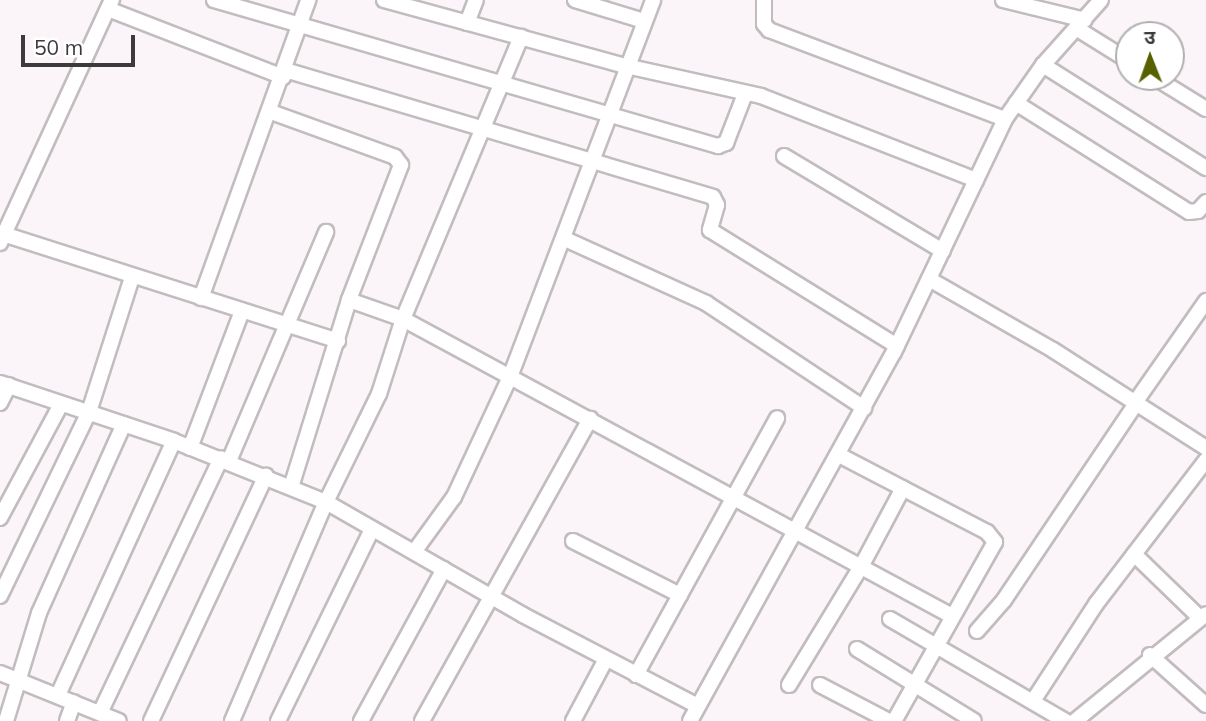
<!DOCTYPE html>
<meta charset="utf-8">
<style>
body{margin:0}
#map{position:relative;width:1206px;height:721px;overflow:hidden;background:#fbf4f8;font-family:Mulish,"Noto Sans Devanagari",sans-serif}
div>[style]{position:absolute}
.roads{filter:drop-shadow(2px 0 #c2bcbf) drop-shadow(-2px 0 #c2bcbf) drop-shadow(0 2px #c2bcbf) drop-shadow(0 -2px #c2bcbf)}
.street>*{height:14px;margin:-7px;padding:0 7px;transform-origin:7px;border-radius:7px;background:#fff}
span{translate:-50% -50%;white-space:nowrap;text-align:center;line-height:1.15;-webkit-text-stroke:6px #fff;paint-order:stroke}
.north{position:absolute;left:1115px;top:21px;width:70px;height:70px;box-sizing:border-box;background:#fff;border:2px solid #b1b0b1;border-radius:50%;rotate:359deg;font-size:19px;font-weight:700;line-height:28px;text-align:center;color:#3d3a3c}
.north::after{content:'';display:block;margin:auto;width:24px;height:32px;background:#586100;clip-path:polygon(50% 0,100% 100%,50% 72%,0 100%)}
.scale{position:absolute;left:21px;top:35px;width:114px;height:32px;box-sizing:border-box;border:4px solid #3d3a3c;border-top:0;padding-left:9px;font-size:21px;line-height:24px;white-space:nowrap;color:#3d3a3c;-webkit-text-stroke:5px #fff;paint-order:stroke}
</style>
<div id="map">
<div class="roads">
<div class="street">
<div style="left:214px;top:0;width:525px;rotate:16.16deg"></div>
<div style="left:718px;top:146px;width:9px;rotate:-21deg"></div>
<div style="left:726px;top:143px;width:53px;rotate:-68.8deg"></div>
<div style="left:384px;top:0;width:251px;rotate:15.3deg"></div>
<div style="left:626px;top:66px;width:138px;rotate:12.5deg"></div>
<div style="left:761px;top:96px;width:231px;rotate:21.3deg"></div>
<div style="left:575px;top:0;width:72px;rotate:16.9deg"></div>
<div style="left:764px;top:0;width:24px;rotate:90deg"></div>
<div style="left:764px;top:24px;width:8px;rotate:50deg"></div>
<div style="left:769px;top:30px;width:252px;rotate:20.7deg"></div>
<div style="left:1003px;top:0;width:84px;rotate:13.7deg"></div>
<div style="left:108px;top:9px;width:188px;rotate:21.2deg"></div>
<div style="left:467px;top:23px;width:25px;rotate:-69deg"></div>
<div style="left:1076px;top:28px;width:62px;rotate:31.9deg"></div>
<div style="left:1043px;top:65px;width:193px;rotate:32.3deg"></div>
<div style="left:285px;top:70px;width:446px;rotate:16.5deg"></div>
<div style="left:713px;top:197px;width:9px;rotate:63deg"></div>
<div style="left:717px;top:205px;width:26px;rotate:106deg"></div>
<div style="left:710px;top:230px;width:220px;rotate:31.8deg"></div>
<div style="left:1154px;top:77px;width:61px;rotate:31.6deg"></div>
<div style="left:1016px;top:103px;width:204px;rotate:32.2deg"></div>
<div style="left:1189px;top:212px;width:9px;rotate:-6deg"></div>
<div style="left:1198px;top:211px;width:12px;rotate:-48deg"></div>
<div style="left:271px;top:112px;width:132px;rotate:19.9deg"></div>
<div style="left:395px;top:157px;width:10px;rotate:53deg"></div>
<div style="left:401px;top:165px;width:145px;rotate:111.1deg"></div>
<div style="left:349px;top:300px;width:196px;rotate:107.2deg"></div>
<div style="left:784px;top:156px;width:185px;rotate:30.9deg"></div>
<div style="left:0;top:233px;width:355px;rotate:17.7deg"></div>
<div style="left:565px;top:239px;width:155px;rotate:24.4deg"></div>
<div style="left:706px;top:303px;width:190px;rotate:33.6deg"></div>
<div style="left:0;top:243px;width:268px;rotate:-65.3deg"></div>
<div style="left:929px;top:279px;width:143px;rotate:29.8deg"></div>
<div style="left:1053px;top:350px;width:182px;rotate:32.6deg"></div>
<div style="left:201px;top:298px;width:317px;rotate:-70.2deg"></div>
<div style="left:349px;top:300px;width:57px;rotate:19.4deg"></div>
<div style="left:403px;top:319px;width:622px;rotate:28.42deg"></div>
<div style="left:0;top:383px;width:183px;rotate:18.4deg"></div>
<div style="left:174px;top:441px;width:164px;rotate:21.9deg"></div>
<div style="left:326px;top:502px;width:227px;rotate:29.8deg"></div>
<div style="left:523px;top:615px;width:197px;rotate:27.5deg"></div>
<div style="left:0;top:403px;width:20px;rotate:-63deg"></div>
<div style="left:1134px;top:404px;width:126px;rotate:-55deg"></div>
<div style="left:190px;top:448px;width:147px;rotate:-69.2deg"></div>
<div style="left:839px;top:455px;width:167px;rotate:27.5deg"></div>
<div style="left:987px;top:532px;width:13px;rotate:51deg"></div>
<div style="left:995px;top:542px;width:206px;rotate:119.4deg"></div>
<div style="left:229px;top:461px;width:249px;rotate:-67deg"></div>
<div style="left:0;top:518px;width:129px;rotate:-61.8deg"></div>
<div style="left:573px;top:541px;width:120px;rotate:26.8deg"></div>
<div style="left:414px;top:552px;width:68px;rotate:-54deg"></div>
<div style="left:454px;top:497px;width:132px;rotate:-65deg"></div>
<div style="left:510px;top:377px;width:403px;rotate:-69.2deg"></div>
<div style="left:1134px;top:554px;width:92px;rotate:44.1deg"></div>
<div style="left:0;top:596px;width:204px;rotate:-64.2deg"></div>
<div style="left:89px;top:412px;width:142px;rotate:-72.3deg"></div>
<div style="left:890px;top:619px;width:203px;rotate:30.2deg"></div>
<div style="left:977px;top:631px;width:41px;rotate:-48.9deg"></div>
<div style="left:1004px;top:600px;width:235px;rotate:-56.1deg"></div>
<div style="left:857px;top:649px;width:137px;rotate:31.6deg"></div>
<div style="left:1150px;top:655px;width:75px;rotate:41.8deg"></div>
<div style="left:0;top:673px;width:128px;rotate:22deg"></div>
<div style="left:636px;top:675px;width:293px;rotate:-61.2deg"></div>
<div style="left:789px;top:685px;width:140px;rotate:-58.7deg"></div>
<div style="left:862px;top:565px;width:87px;rotate:-62deg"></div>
<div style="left:820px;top:685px;width:78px;rotate:27.6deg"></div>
<div style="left:58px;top:695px;width:279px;rotate:-65.5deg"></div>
<div style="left:1033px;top:701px;width:116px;rotate:-57deg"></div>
<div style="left:1096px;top:604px;width:181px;rotate:-52.6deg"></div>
<div style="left:100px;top:713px;width:282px;rotate:-64.6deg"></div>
<div style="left:6px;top:721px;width:113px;rotate:-73deg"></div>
<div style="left:39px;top:613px;width:207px;rotate:-65.8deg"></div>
<div style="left:67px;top:721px;width:20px;rotate:-70deg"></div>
<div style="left:151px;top:721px;width:271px;rotate:-64.9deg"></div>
<div style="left:232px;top:721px;width:238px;rotate:-66.8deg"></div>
<div style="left:326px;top:502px;width:120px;rotate:-63.9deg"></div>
<div style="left:379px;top:394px;width:79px;rotate:-72.3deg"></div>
<div style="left:403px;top:319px;width:306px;rotate:-67.3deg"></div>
<div style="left:278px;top:721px;width:214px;rotate:-63.9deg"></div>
<div style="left:361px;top:721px;width:173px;rotate:-61.4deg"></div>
<div style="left:422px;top:721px;width:346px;rotate:-60.9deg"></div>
<div style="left:573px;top:721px;width:70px;rotate:-62deg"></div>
<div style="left:690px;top:721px;width:422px;rotate:-61.1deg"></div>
<div style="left:894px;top:352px;width:258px;rotate:-64.5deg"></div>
<div style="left:1005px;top:119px;width:66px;rotate:-54.9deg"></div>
<div style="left:1043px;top:65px;width:87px;rotate:-48.3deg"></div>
<div style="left:1075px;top:721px;width:169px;rotate:-39.2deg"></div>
</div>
</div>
<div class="north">उ</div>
<div class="scale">50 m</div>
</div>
